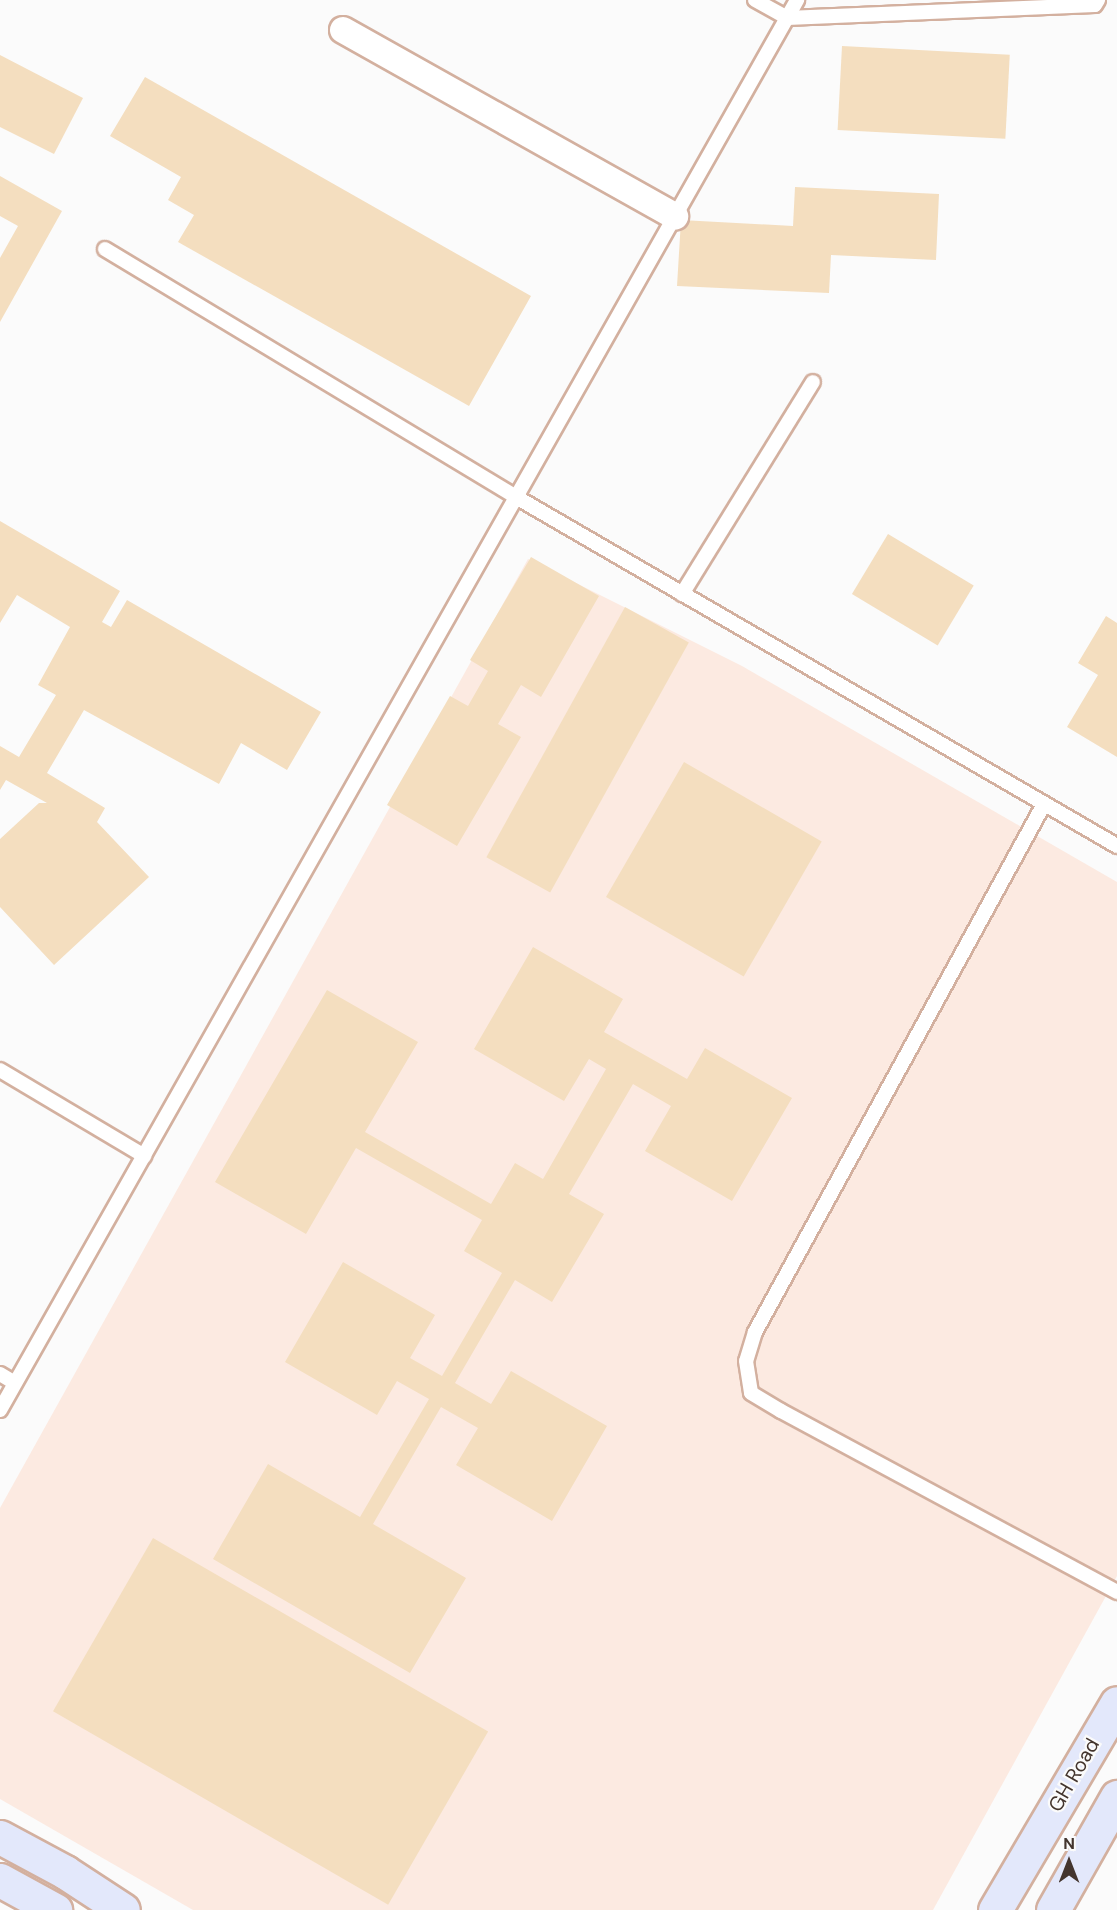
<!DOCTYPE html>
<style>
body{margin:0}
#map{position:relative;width:1117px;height:1910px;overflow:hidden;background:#fbfbfb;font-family:"DM Sans",sans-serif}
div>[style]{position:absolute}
.built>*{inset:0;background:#fceae1}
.building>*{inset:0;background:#f4debf;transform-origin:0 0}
.roads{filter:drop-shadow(2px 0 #d3b09f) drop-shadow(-2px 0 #d3b09f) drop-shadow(0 2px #d3b09f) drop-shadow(0 -2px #d3b09f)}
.lane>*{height:14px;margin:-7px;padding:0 7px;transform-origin:7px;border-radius:7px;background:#fff}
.street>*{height:26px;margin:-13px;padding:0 13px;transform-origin:13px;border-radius:13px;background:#fff}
.secondary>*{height:33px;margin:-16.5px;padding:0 16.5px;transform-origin:16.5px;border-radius:16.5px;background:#e3e8fb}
span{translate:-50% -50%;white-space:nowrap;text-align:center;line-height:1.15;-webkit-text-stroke:4.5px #fbfbfb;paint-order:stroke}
.street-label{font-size:20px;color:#43352e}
.north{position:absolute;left:1039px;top:1832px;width:60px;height:60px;-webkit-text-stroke:4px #fbfbfb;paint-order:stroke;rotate:0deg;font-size:16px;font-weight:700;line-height:24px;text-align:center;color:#43352e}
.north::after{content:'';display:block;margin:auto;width:21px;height:27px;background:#43352e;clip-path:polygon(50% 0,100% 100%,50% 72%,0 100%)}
</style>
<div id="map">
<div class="built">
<div style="clip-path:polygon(528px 559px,742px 666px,1117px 882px,1117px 1576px,933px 1910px,193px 1910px,0 1799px,0 1508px)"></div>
</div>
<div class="building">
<div style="left:842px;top:46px;width:168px;height:84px;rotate:3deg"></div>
<div style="clip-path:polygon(0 55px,83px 98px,54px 154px,0 127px)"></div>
<div style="clip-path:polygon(145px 77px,531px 296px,469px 406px,178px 242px,194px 215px,168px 200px,181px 177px,110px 136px)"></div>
<div style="clip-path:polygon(0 176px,62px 211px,0 322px,0 258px,18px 226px,0 216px)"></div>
<div style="clip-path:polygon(795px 187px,939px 194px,936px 260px,831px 255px,829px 293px,677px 286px,681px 220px,793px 226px)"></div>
<div style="clip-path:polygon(0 521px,120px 591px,102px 622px,111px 627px,127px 600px,321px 712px,287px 770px,241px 743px,219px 784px,84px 710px,47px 773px,105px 808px,97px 822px,149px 877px,54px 965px,0 907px,0 839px,39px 803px,47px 803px,6px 780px,0 790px,0 746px,19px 757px,56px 695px,38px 685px,70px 627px,17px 595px,0 623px)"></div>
<div style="left:888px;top:534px;width:100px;height:70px;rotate:31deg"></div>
<div style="clip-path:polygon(531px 557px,599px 596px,541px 697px,521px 685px,498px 724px,521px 737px,457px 846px,387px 805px,450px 696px,468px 706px,488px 671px,470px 660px)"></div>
<div style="left:625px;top:607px;width:73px;height:286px;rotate:29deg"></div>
<div style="clip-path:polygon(1106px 616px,1117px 623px,1117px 757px,1067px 727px,1098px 675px,1078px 663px)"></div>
<div style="left:684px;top:762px;width:159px;height:156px;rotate:30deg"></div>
<div style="clip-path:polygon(533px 947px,623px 999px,604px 1032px,687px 1079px,705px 1048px,792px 1098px,732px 1201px,645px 1151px,671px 1106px,633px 1084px,569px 1194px,604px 1214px,552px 1302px,515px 1280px,455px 1383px,491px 1404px,511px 1371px,607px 1426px,552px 1521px,456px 1465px,478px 1428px,441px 1407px,373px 1524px,466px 1578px,410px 1673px,213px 1559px,268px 1464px,360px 1517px,429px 1399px,397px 1381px,377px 1415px,285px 1362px,343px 1262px,435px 1315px,410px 1358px,442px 1376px,502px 1273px,464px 1251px,482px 1220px,356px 1148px,306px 1234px,215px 1182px,327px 990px,418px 1042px,365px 1132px,491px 1204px,515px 1163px,543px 1179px,606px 1069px,589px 1059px,564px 1101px,474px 1049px)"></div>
<div style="left:153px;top:1538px;width:387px;height:200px;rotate:30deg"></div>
</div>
<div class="roads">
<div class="lane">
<div style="left:755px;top:0;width:37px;rotate:29deg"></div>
<div style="left:787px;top:18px;width:308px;rotate:-2.4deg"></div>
<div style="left:1095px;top:5px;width:6px;rotate:-59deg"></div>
<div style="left:105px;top:249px;width:480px;rotate:31.1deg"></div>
<div style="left:516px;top:497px;width:695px;rotate:30.14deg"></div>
<div style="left:682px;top:594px;width:249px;rotate:-58.3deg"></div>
<div style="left:1044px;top:804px;width:602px;rotate:118.69deg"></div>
<div style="left:755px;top:1332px;width:30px;rotate:107deg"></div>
<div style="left:746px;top:1361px;width:32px;rotate:81deg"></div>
<div style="left:751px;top:1393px;width:35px;rotate:31deg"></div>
<div style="left:781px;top:1411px;width:382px;rotate:28.3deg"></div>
<div style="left:0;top:1070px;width:168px;rotate:30.8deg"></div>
<div style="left:0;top:1374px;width:17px;rotate:31deg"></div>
<div style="left:0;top:1410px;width:1620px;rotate:-60.52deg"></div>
</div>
<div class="street">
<div style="left:343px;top:30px;width:381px;rotate:29.3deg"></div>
</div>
<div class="secondary">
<div style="left:0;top:1837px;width:74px;rotate:28.3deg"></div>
<div style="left:65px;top:1872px;width:69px;rotate:33.2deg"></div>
<div style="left:0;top:1880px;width:63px;rotate:28.6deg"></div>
<div style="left:995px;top:1910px;width:240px;rotate:-59.5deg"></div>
<div style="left:1053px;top:1910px;width:130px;rotate:-60.5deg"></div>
</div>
</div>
<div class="street-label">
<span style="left:1074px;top:1775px;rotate:-60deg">GH Road</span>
</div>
<div class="north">N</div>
</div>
